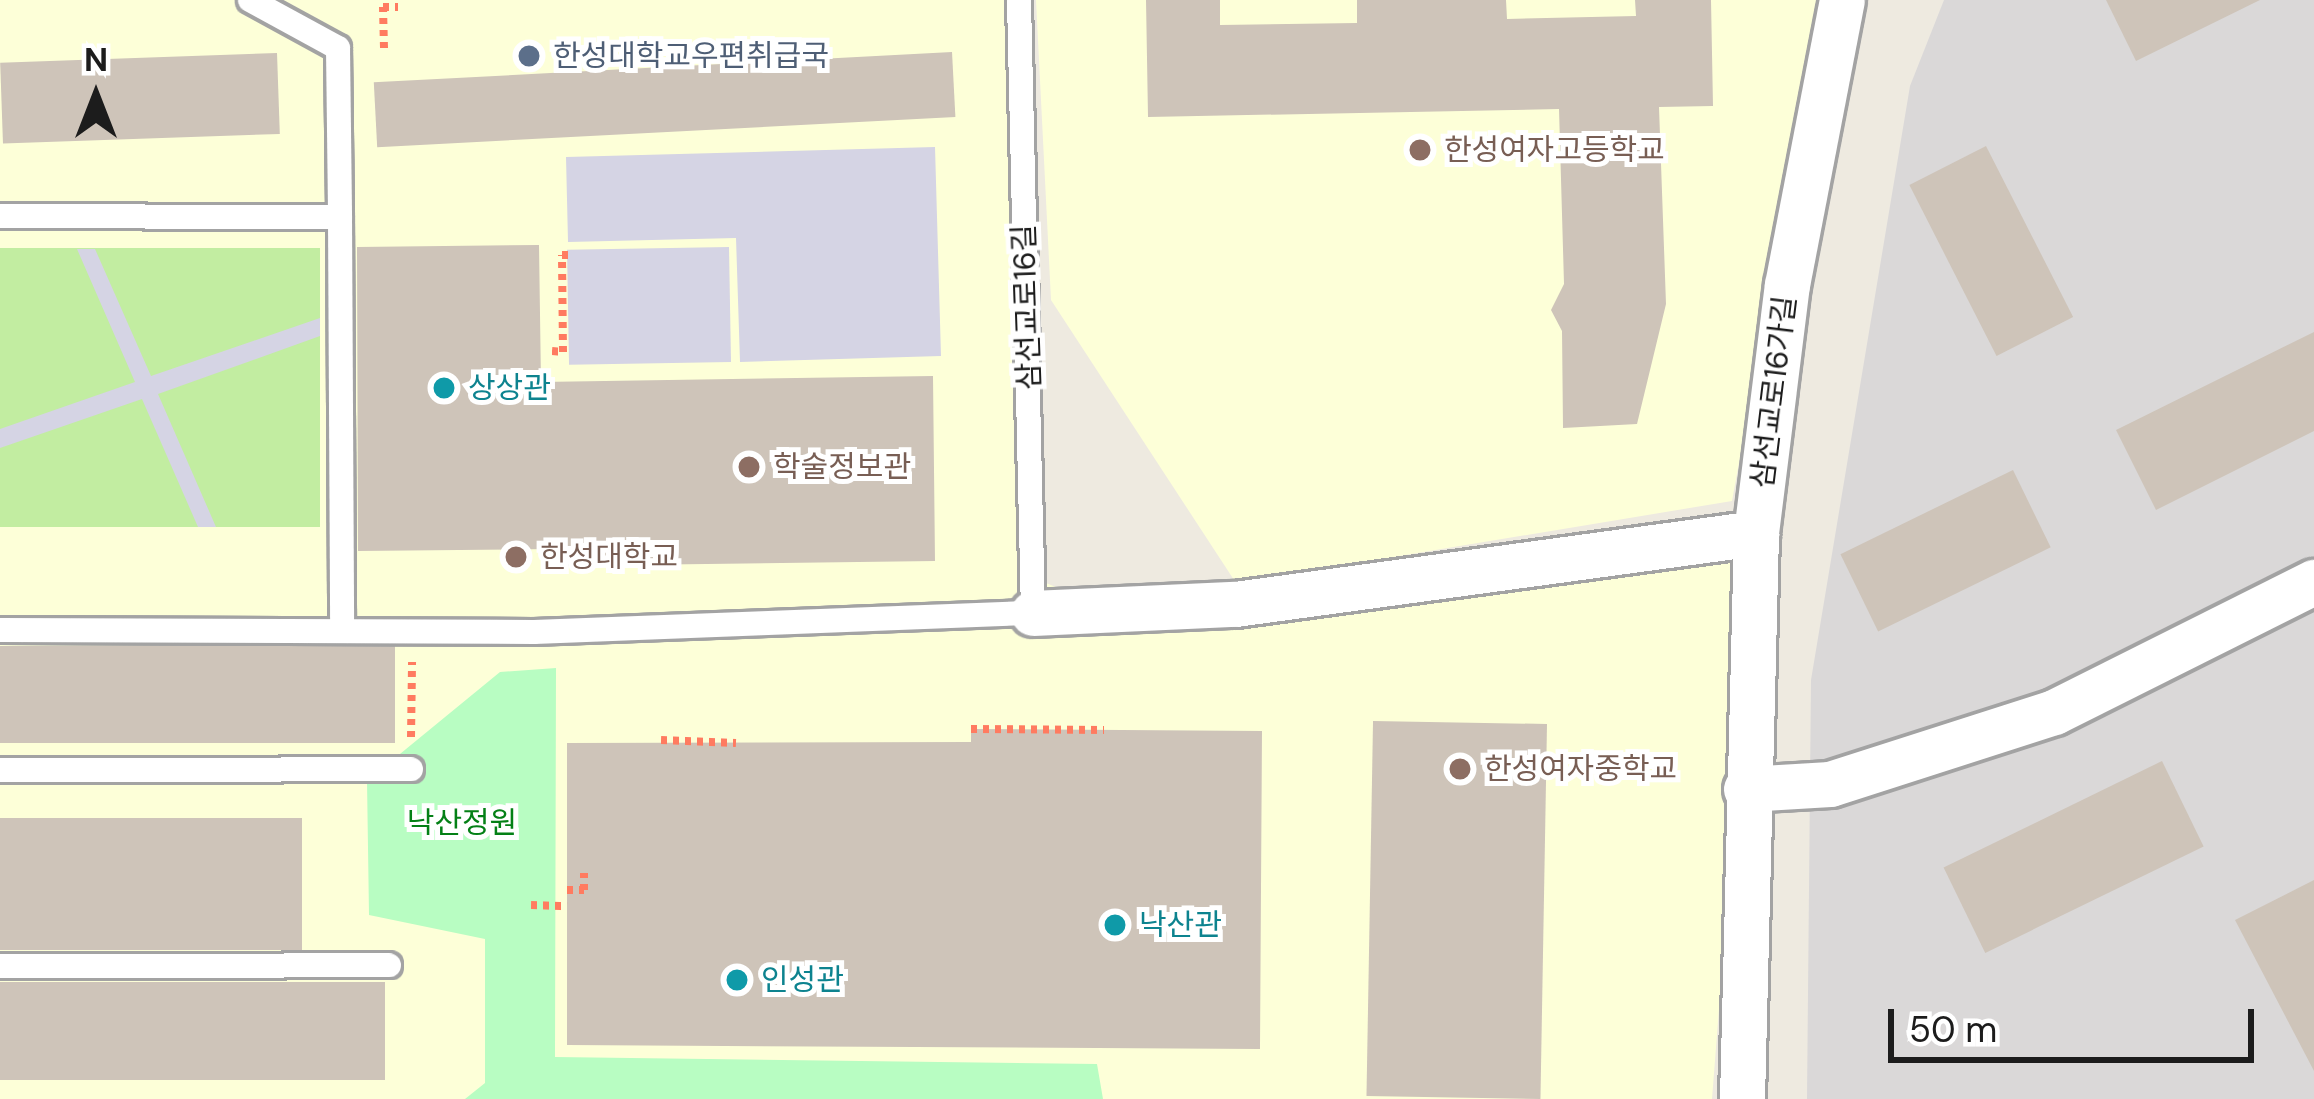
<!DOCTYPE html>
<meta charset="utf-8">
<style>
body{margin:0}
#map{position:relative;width:2314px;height:1099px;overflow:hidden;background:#eeeae0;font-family:"DM Sans","Noto Sans KR",sans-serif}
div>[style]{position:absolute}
.residential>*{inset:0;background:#dad8d8}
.education>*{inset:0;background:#fdffd8}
.grass>*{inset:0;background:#c2eda1;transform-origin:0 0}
.park>*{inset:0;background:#b8fdc2}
.plaza>*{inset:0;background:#d5d4e4;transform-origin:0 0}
.building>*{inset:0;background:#cec4b9;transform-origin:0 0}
.path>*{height:8px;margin-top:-4px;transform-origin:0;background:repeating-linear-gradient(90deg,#ff7b60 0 6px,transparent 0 12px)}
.roads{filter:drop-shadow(3px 0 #a3a3a3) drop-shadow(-3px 0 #a3a3a3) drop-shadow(0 3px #a3a3a3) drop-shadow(0 -3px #a3a3a3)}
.service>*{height:24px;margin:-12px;padding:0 12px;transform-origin:12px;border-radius:12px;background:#fff}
.minor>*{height:45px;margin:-22.5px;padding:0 22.5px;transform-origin:22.5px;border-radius:22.5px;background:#fff}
.dots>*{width:33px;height:33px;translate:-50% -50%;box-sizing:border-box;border:6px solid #fff;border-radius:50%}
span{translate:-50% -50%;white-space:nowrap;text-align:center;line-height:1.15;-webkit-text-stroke:10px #fff;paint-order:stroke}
.service-label{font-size:30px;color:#4e5e75}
.left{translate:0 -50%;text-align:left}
.education-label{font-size:30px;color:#785e54}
.street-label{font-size:30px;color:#1c1c1c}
.culture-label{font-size:30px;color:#0d838f}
.park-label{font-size:30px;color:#048016}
.north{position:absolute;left:36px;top:36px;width:120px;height:120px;-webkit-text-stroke:9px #fff;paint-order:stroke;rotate:0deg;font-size:33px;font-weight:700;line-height:48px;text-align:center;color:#1c1c1c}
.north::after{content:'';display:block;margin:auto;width:42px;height:54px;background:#1c1c1c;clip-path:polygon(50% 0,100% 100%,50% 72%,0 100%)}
.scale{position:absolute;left:1888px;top:1009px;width:366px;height:54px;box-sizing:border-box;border:6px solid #1c1c1c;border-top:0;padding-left:15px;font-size:36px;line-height:42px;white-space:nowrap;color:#1c1c1c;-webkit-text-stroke:9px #fff;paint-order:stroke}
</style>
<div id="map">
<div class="residential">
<div style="clip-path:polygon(1944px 0,2314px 0,2314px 1099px,1807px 1099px,1811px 680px,1910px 86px)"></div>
</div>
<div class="education">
<div style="clip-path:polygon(0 0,1019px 0,1041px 581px,1108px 608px,1756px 533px,1712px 1099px,0 1099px)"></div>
<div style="clip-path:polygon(1036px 0,1824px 0,1732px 501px,1236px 583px,1051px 300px)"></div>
</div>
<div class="grass">
<div style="left:320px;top:248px;width:279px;height:320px;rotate:90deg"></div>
</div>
<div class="park">
<div style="clip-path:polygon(556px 668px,555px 1057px,1097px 1064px,1103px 1099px,465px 1099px,485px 1083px,485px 939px,369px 915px,367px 781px,500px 672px)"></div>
</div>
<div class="plaza">
<div style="clip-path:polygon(935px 147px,941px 356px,740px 362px,736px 238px,568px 242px,566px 157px)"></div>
<div style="left:729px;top:247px;width:115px;height:162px;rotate:89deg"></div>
<div style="clip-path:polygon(77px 249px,95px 249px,151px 376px,320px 318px,320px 336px,158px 394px,216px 527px,198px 527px,142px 399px,0 448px,0 429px,135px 382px)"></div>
</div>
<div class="building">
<div style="clip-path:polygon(1146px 0,1220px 0,1220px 25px,1357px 23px,1357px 0,1506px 0,1507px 19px,1636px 16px,1635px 0,1711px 0,1713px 106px,1659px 107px,1666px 304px,1637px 424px,1563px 428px,1562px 331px,1551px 310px,1564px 284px,1559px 109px,1148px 117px)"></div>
<div style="clip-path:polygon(2106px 0,2260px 0,2136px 61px)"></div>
<div style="left:952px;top:52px;width:65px;height:579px;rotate:87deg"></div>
<div style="left:277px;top:53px;width:81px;height:277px;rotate:88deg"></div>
<div style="left:1986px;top:146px;width:192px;height:86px;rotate:63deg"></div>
<div style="clip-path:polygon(539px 245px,541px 382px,933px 376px,935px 561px,552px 566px,552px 549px,358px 551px,357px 247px)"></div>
<div style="clip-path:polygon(2314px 332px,2314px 431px,2156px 510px,2116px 430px)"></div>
<div style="left:2013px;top:470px;width:86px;height:192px;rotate:64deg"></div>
<div style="left:0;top:646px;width:395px;height:97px"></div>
<div style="left:1547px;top:724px;width:375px;height:174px;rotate:91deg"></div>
<div style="clip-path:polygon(971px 729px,1262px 731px,1260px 1049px,567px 1045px,567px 743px,971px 742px)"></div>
<div style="left:2162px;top:761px;width:95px;height:243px;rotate:64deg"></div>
<div style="left:0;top:818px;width:302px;height:132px"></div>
<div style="clip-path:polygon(2314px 880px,2314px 1071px,2235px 920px)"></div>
<div style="left:0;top:982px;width:385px;height:98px"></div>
</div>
<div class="path">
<div style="left:384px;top:48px;width:41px;rotate:-91.4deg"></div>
<div style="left:383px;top:7px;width:15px"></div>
<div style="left:552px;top:351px;width:11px;rotate:5deg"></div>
<div style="left:563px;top:352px;width:97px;rotate:-90.6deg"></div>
<div style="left:562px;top:255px;width:12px"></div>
<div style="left:971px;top:729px;width:133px;rotate:0.4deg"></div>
<div style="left:411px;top:737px;width:75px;rotate:-89.2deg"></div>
<div style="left:661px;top:740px;width:75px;rotate:2.3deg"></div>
<div style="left:567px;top:890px;width:17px"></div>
<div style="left:584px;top:890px;width:17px;rotate:-90deg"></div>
<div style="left:531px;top:905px;width:36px;rotate:2deg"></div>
</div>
<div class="roads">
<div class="service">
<div style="left:250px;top:0;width:100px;rotate:28.6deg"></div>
<div style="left:338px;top:48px;width:169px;rotate:89.3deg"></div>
<div style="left:0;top:216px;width:340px;rotate:0.2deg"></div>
<div style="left:340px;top:217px;width:414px;rotate:89.7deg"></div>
<div style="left:0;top:630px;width:534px;rotate:0.21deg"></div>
<div style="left:534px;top:632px;width:499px;rotate:-2.2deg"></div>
<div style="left:1033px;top:613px;width:613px;rotate:-91.31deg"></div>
<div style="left:0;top:770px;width:411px;rotate:-0.1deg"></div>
<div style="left:0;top:966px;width:389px;rotate:-0.1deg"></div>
</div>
<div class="minor">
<div style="left:1033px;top:613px;width:202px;rotate:-2.6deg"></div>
<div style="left:1235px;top:604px;width:526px;rotate:-7.76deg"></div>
<div style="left:1746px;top:789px;width:84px;rotate:-3.4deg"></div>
<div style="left:1830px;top:784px;width:235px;rotate:-17.8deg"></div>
<div style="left:2054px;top:712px;width:291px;rotate:-26.6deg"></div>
<div style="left:1742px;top:1099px;width:566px;rotate:-88.58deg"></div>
<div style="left:1756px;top:533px;width:250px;rotate:-82.9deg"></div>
<div style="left:1787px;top:285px;width:290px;rotate:-79.1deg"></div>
</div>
</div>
<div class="dots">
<div style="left:529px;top:56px;background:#5c6f8a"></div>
<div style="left:1420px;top:150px;background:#8d6e63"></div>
<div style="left:444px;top:388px;background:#0f9aa8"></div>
<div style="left:749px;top:467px;background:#8d6e63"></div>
<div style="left:516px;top:557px;background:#8d6e63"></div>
<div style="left:1460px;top:769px;background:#8d6e63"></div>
<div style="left:1115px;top:925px;background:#0f9aa8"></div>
<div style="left:737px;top:980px;background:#0f9aa8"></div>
</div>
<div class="service-label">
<span class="left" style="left:553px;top:56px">한성대학교우편취급국</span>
</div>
<div class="education-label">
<span class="left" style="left:1444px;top:150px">한성여자고등학교</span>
<span class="left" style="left:773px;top:467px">학술정보관</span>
<span class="left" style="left:540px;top:557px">한성대학교</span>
<span class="left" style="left:1484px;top:769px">한성여자중학교</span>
</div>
<div class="street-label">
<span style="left:1027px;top:307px;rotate:-92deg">삼선교로16길</span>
<span style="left:1774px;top:392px;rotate:-83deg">삼선교로16가길</span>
</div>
<div class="culture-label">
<span class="left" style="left:468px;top:388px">상상관</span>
<span class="left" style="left:1139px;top:925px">낙산관</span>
<span class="left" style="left:761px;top:980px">인성관</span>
</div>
<div class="park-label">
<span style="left:462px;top:823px">낙산정원</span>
</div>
<div class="north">N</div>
<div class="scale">50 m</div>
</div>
